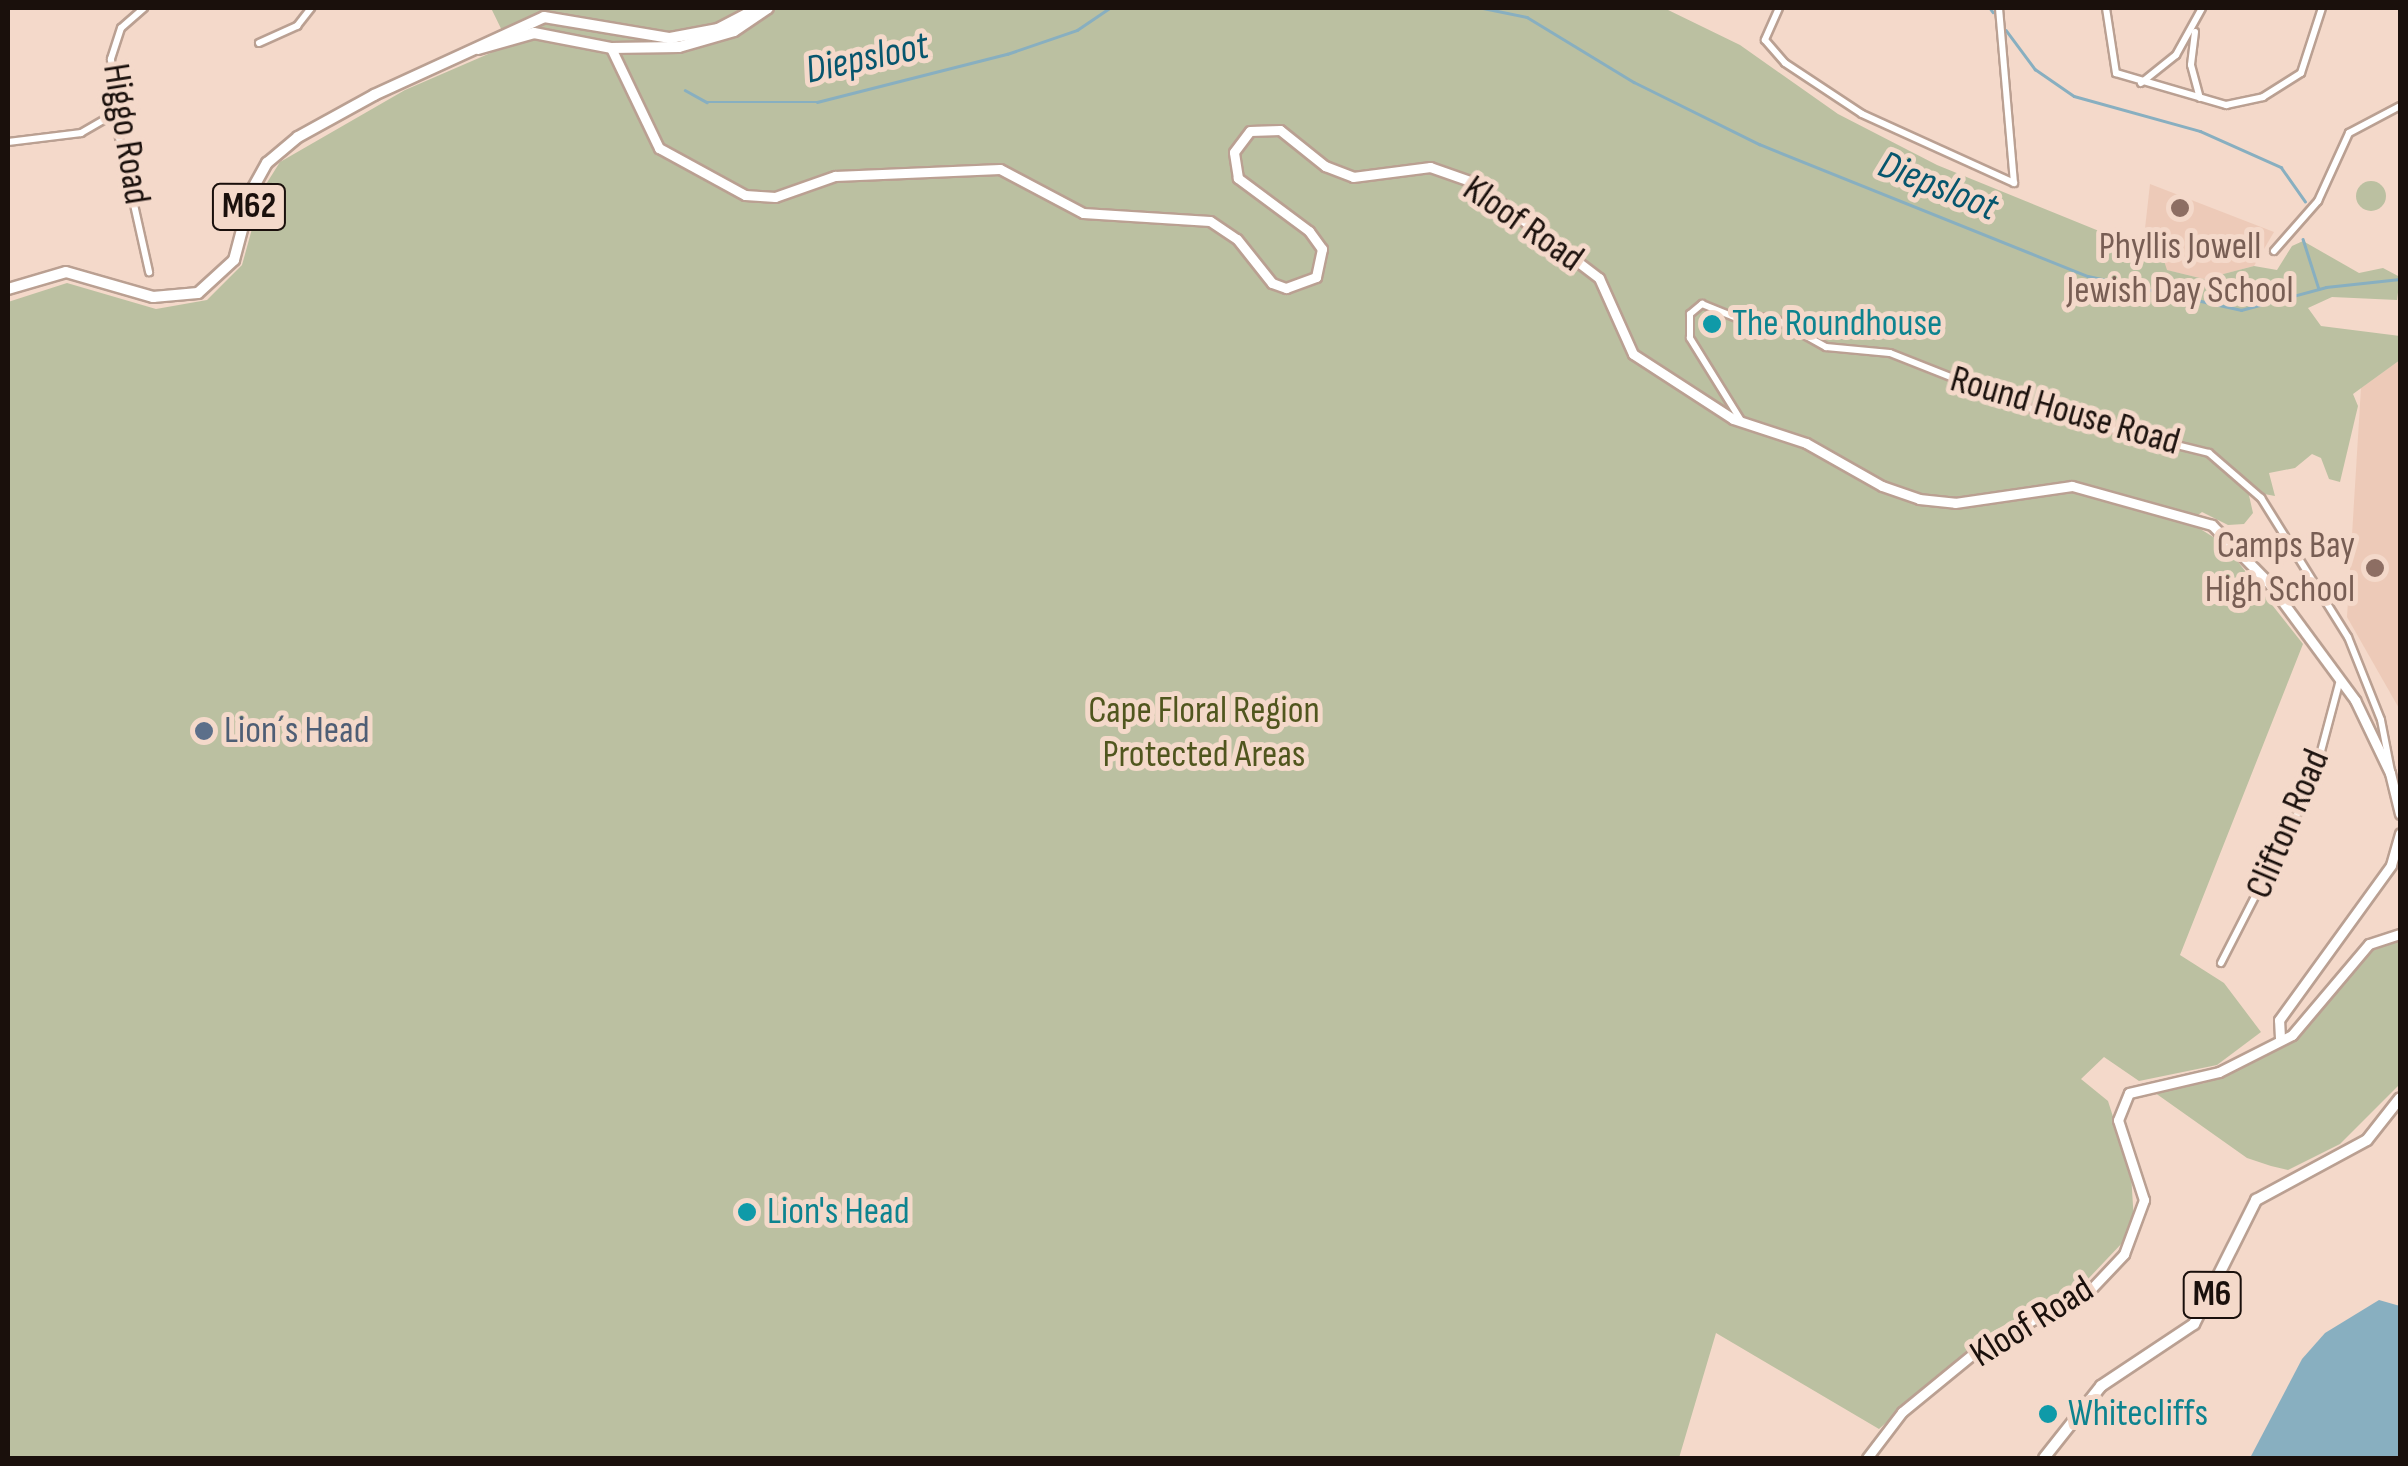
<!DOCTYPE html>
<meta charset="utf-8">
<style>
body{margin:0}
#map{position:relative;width:2408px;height:1466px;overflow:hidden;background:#f4d9ca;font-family:"Sofia Sans Condensed",sans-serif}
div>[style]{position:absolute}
.built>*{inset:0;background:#edcab8}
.green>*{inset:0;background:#bbc0a1}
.round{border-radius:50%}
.water>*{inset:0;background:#88afc0}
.stream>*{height:2.5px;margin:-1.25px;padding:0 1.25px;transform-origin:1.25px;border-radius:1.25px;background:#88afc0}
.roads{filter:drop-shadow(2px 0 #baa092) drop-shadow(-2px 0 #baa092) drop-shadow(0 2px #baa092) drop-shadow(0 -2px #baa092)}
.street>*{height:6px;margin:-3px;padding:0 3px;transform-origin:3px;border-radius:3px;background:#fff}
.secondary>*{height:9px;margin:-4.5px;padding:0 4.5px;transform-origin:4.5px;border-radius:4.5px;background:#fff}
.primary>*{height:10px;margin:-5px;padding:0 5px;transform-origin:5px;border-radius:5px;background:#fff}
.dots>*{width:28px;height:28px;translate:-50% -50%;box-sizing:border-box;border:5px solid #f4d9ca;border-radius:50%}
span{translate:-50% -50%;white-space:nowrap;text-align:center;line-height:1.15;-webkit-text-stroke:10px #f4d9ca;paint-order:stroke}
.shield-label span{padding:2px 8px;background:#f4d9ca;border:2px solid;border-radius:8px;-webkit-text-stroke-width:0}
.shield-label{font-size:35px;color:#1a100c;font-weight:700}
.street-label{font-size:38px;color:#1a100c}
.education-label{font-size:38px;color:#785e54}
.right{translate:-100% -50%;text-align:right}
.culture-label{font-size:38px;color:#0d838f}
.left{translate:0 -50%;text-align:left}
.park-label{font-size:38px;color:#50561e}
.service-label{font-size:38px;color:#4e5e75}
.water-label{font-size:40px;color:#07566e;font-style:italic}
.frame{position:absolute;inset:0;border:10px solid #1a100c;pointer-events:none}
</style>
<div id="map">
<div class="built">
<div style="clip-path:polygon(2150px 184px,2274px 232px,2254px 266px,2204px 279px,2141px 264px)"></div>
<div style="clip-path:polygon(2400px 360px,2400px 710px,2347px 617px,2361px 388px)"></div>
</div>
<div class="green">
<div style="clip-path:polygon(491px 8px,1664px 8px,1740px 45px,1838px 114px,1937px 165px,2131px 244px,2141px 236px,2158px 242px,2167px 270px,2204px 279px,2254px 266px,2277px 270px,2292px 246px,2303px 241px,2359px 273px,2383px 268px,2400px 277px,2397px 300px,2332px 297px,2308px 308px,2321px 326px,2400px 336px,2400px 360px,2353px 394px,2358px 406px,2340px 482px,2329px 479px,2321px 458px,2312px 454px,2295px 468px,2269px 473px,2275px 496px,2248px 491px,2253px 513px,2244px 524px,2228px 525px,2202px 512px,2189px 522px,2223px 543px,2303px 644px,2180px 955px,2224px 983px,2261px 1032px,2217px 1065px,2139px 1081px,2104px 1057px,2081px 1079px,2108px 1101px,2131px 1173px,2134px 1222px,2124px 1241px,2088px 1279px,1981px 1338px,1879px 1429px,1716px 1333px,1679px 1458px,8px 1458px,8px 302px,67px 283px,156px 309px,207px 300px,242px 265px,263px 189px,280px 162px,405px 90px,509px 45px)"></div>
<div class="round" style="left:2356px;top:181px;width:30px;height:30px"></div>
<div style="clip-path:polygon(2400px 940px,2400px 1084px,2340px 1144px,2288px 1170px,2271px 1166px,2247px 1158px,2151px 1090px,2205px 1083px,2295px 1041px,2369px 952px)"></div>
</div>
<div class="water">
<div style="clip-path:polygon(2379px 1300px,2400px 1306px,2400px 1458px,2250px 1458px,2302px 1359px,2325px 1333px)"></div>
</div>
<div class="stream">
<div style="left:1483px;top:8px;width:45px;rotate:11.6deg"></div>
<div style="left:1527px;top:17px;width:125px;rotate:31.3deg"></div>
<div style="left:1634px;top:82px;width:140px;rotate:26.4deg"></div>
<div style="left:1759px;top:144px;width:354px;rotate:21.9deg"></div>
<div style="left:2088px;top:276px;width:157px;rotate:12.5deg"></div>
<div style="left:2241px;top:310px;width:88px;rotate:-15.1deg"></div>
<div style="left:2326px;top:287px;width:74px;rotate:-6.2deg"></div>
<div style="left:1990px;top:8px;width:5px;rotate:53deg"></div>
<div style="left:2006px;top:30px;width:49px;rotate:53.4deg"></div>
<div style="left:2035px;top:69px;width:47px;rotate:34.7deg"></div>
<div style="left:2074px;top:96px;width:131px;rotate:15.5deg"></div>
<div style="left:2200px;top:131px;width:89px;rotate:24deg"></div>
<div style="left:2281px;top:167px;width:42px;rotate:54.8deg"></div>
<div style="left:685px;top:90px;width:25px;rotate:29deg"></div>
<div style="left:707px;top:102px;width:110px"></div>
<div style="left:817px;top:102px;width:196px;rotate:-14.2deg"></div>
<div style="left:1007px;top:54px;width:74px;rotate:-18.9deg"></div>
<div style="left:1077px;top:30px;width:40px;rotate:-34deg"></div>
<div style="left:2303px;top:239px;width:52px;rotate:72.3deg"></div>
</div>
<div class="roads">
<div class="street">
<div style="left:144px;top:8px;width:30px;rotate:139deg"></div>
<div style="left:121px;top:28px;width:33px;rotate:108deg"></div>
<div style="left:111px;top:59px;width:65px;rotate:85.6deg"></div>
<div style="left:116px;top:124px;width:152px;rotate:77.4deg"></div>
<div style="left:1779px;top:8px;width:35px;rotate:114deg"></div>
<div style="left:1765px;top:40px;width:30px;rotate:49deg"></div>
<div style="left:1785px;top:63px;width:92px;rotate:33.5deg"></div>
<div style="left:1862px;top:114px;width:167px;rotate:24.4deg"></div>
<div style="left:2014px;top:183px;width:176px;rotate:-94.9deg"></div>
<div style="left:2106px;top:8px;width:66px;rotate:81.3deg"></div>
<div style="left:2116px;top:73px;width:115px;rotate:16.2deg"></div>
<div style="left:2226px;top:105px;width:38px;rotate:-12deg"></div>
<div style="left:2263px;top:97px;width:45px;rotate:-32.3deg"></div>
<div style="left:2301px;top:73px;width:68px;rotate:-72.1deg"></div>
<div style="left:2195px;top:32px;width:33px;rotate:97deg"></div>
<div style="left:2191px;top:65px;width:34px;rotate:75deg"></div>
<div style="left:259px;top:43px;width:42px;rotate:-24.1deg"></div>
<div style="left:297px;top:26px;width:23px;rotate:-52deg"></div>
<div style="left:2141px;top:83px;width:45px;rotate:-38.7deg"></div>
<div style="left:2176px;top:55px;width:54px;rotate:-61deg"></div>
<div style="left:8px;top:142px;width:74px;rotate:-7deg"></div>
<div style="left:81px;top:133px;width:39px;rotate:-30deg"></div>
<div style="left:2274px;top:251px;width:67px;rotate:-48.7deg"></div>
<div style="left:2318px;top:201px;width:75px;rotate:-65.5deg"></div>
<div style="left:2349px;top:133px;width:58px;rotate:-27.9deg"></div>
<div style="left:1742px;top:422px;width:99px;rotate:-121.8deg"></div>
<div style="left:1690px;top:338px;width:24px;rotate:-90deg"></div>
<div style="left:1690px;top:314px;width:16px;rotate:-40deg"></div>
<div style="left:1702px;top:304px;width:40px;rotate:22deg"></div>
<div style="left:1739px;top:319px;width:33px;rotate:-3deg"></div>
<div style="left:1772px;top:317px;width:62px;rotate:29.1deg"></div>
<div style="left:1826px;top:347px;width:64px;rotate:5.4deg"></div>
<div style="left:1890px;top:353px;width:155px;rotate:21.6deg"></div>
<div style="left:2034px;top:410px;width:180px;rotate:13.8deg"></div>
<div style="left:2209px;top:453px;width:69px;rotate:40.9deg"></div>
<div style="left:2261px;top:498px;width:164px;rotate:58deg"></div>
<div style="left:2348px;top:637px;width:89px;rotate:68.3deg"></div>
<div style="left:2381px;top:720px;width:52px;rotate:78.9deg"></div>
<div style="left:2221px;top:963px;width:200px;rotate:-62.9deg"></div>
<div style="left:2312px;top:785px;width:109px;rotate:-75.1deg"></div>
</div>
<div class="secondary">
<div style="left:611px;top:48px;width:111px;rotate:64.4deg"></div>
<div style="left:659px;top:148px;width:98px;rotate:28.7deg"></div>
<div style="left:745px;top:195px;width:30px;rotate:4deg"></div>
<div style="left:775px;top:197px;width:64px;rotate:-19.3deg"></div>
<div style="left:835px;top:176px;width:165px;rotate:-2.4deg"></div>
<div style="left:1000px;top:169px;width:94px;rotate:27.9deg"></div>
<div style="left:1083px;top:213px;width:127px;rotate:3.6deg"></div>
<div style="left:1210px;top:221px;width:32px;rotate:34deg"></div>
<div style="left:1237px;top:239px;width:56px;rotate:51.5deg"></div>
<div style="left:1272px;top:283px;width:15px;rotate:20deg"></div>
<div style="left:1286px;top:288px;width:32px;rotate:-20deg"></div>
<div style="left:1316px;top:277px;width:29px;rotate:-78deg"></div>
<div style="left:1322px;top:249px;width:22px;rotate:-126deg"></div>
<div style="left:1309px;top:231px;width:89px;rotate:-143.3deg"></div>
<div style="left:1238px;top:178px;width:26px;rotate:-99deg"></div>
<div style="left:1234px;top:152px;width:26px;rotate:-53deg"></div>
<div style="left:1250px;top:131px;width:30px;rotate:-2deg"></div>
<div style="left:1280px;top:130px;width:58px;rotate:38.7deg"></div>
<div style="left:1325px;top:166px;width:30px;rotate:21deg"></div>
<div style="left:1353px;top:177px;width:78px;rotate:-7.4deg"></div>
<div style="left:1430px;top:167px;width:46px;rotate:19.2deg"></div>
<div style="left:1473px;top:182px;width:158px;rotate:37.3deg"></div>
<div style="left:1599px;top:278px;width:83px;rotate:65.9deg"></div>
<div style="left:1633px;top:354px;width:119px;rotate:33deg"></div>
<div style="left:1733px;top:419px;width:77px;rotate:18.2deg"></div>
<div style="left:1806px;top:443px;width:87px;rotate:29.5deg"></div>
<div style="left:1882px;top:486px;width:39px;rotate:19deg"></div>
<div style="left:1919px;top:499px;width:36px;rotate:6deg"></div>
<div style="left:1955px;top:503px;width:118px;rotate:-8.3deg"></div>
<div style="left:2072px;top:486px;width:145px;rotate:15.6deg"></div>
<div style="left:2212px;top:525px;width:80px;rotate:45.5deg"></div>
<div style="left:2268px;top:582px;width:147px;rotate:53.6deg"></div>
<div style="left:2355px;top:700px;width:81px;rotate:64.4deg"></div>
<div style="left:2390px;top:773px;width:42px;rotate:76.3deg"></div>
<div style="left:2280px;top:1038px;width:18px;rotate:-93deg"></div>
<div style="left:2279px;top:1020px;width:191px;rotate:-54.1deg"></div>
<div style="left:2391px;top:865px;width:33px;rotate:-74deg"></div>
<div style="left:1867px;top:1458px;width:58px;rotate:-52.7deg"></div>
<div style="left:1902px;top:1412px;width:99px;rotate:-39.3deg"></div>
<div style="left:1979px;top:1349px;width:128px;rotate:-28.4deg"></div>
<div style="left:2092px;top:1288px;width:47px;rotate:-46.7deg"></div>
<div style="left:2124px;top:1254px;width:58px;rotate:-69.7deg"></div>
<div style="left:2144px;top:1200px;width:84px;rotate:-108deg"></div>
<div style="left:2118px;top:1120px;width:29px;rotate:-68deg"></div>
<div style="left:2129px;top:1093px;width:92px;rotate:-13.1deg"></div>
<div style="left:2219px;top:1072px;width:82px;rotate:-26.9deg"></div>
<div style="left:2292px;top:1035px;width:119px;rotate:-49.8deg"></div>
<div style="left:2369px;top:944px;width:33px;rotate:-18deg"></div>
</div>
<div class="primary">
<div style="left:478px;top:49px;width:58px;rotate:-15.9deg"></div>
<div style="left:534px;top:33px;width:78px;rotate:11deg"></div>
<div style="left:611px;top:48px;width:68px;rotate:-0.8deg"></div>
<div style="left:679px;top:47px;width:57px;rotate:-16.2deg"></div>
<div style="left:734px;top:31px;width:41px;rotate:-34.1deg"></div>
<div style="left:8px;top:289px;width:60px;rotate:-16.3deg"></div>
<div style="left:66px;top:272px;width:91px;rotate:16deg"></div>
<div style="left:153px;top:297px;width:45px;rotate:-5.1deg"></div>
<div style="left:198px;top:293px;width:49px;rotate:-42.5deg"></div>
<div style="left:234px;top:260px;width:74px;rotate:-75.2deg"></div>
<div style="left:253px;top:188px;width:29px;rotate:-61deg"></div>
<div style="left:267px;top:163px;width:40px;rotate:-40deg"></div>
<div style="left:298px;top:137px;width:87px;rotate:-28.9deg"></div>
<div style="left:374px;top:95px;width:187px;rotate:-24.6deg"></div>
<div style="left:544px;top:17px;width:128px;rotate:9.5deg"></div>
<div style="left:670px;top:38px;width:49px;rotate:-10.6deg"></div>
<div style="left:718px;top:29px;width:45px;rotate:-27.7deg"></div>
<div style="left:2044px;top:1458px;width:92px;rotate:-51.6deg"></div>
<div style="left:2101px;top:1386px;width:112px;rotate:-33.7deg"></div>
<div style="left:2194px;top:1324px;width:139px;rotate:-63.4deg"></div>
<div style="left:2256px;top:1200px;width:126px;rotate:-28.4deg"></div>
<div style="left:2367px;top:1140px;width:53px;rotate:-51.8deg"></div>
</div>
</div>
<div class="dots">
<div style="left:2180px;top:208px;background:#8d6e63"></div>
<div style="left:1712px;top:324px;background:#0f9aa8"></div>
<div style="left:2375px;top:568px;background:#8d6e63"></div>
<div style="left:204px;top:731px;background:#5c6f8a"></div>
<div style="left:747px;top:1212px;background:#0f9aa8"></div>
<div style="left:2048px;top:1414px;background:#0f9aa8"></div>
</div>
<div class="shield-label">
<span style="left:249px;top:207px">M62</span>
<span style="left:2212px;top:1295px">M6</span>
</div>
<div class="street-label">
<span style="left:126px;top:134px;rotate:81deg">Higgo Road</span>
<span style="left:1523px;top:224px;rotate:35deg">Kloof Road</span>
<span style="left:2065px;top:411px;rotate:16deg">Round House Road</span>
<span style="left:2288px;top:824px;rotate:-67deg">Clifton Road</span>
<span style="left:2032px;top:1322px;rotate:-32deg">Kloof Road</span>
</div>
<div class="education-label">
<span style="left:2180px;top:269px">Phyllis Jowell<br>Jewish Day School</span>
<span class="right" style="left:2355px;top:568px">Camps Bay<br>High School</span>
</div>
<div class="culture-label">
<span class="left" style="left:1732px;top:324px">The Roundhouse</span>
<span class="left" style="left:767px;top:1212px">Lion's Head</span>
<span class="left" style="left:2068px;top:1414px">Whitecliffs</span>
</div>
<div class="park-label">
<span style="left:1204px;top:733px">Cape Floral Region<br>Protected Areas</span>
</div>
<div class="service-label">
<span class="left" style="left:224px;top:731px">Lion´s Head</span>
</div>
<div class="water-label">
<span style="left:867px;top:58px;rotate:-12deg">Diepsloot</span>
<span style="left:1938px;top:186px;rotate:22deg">Diepsloot</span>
</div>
<div class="frame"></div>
</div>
